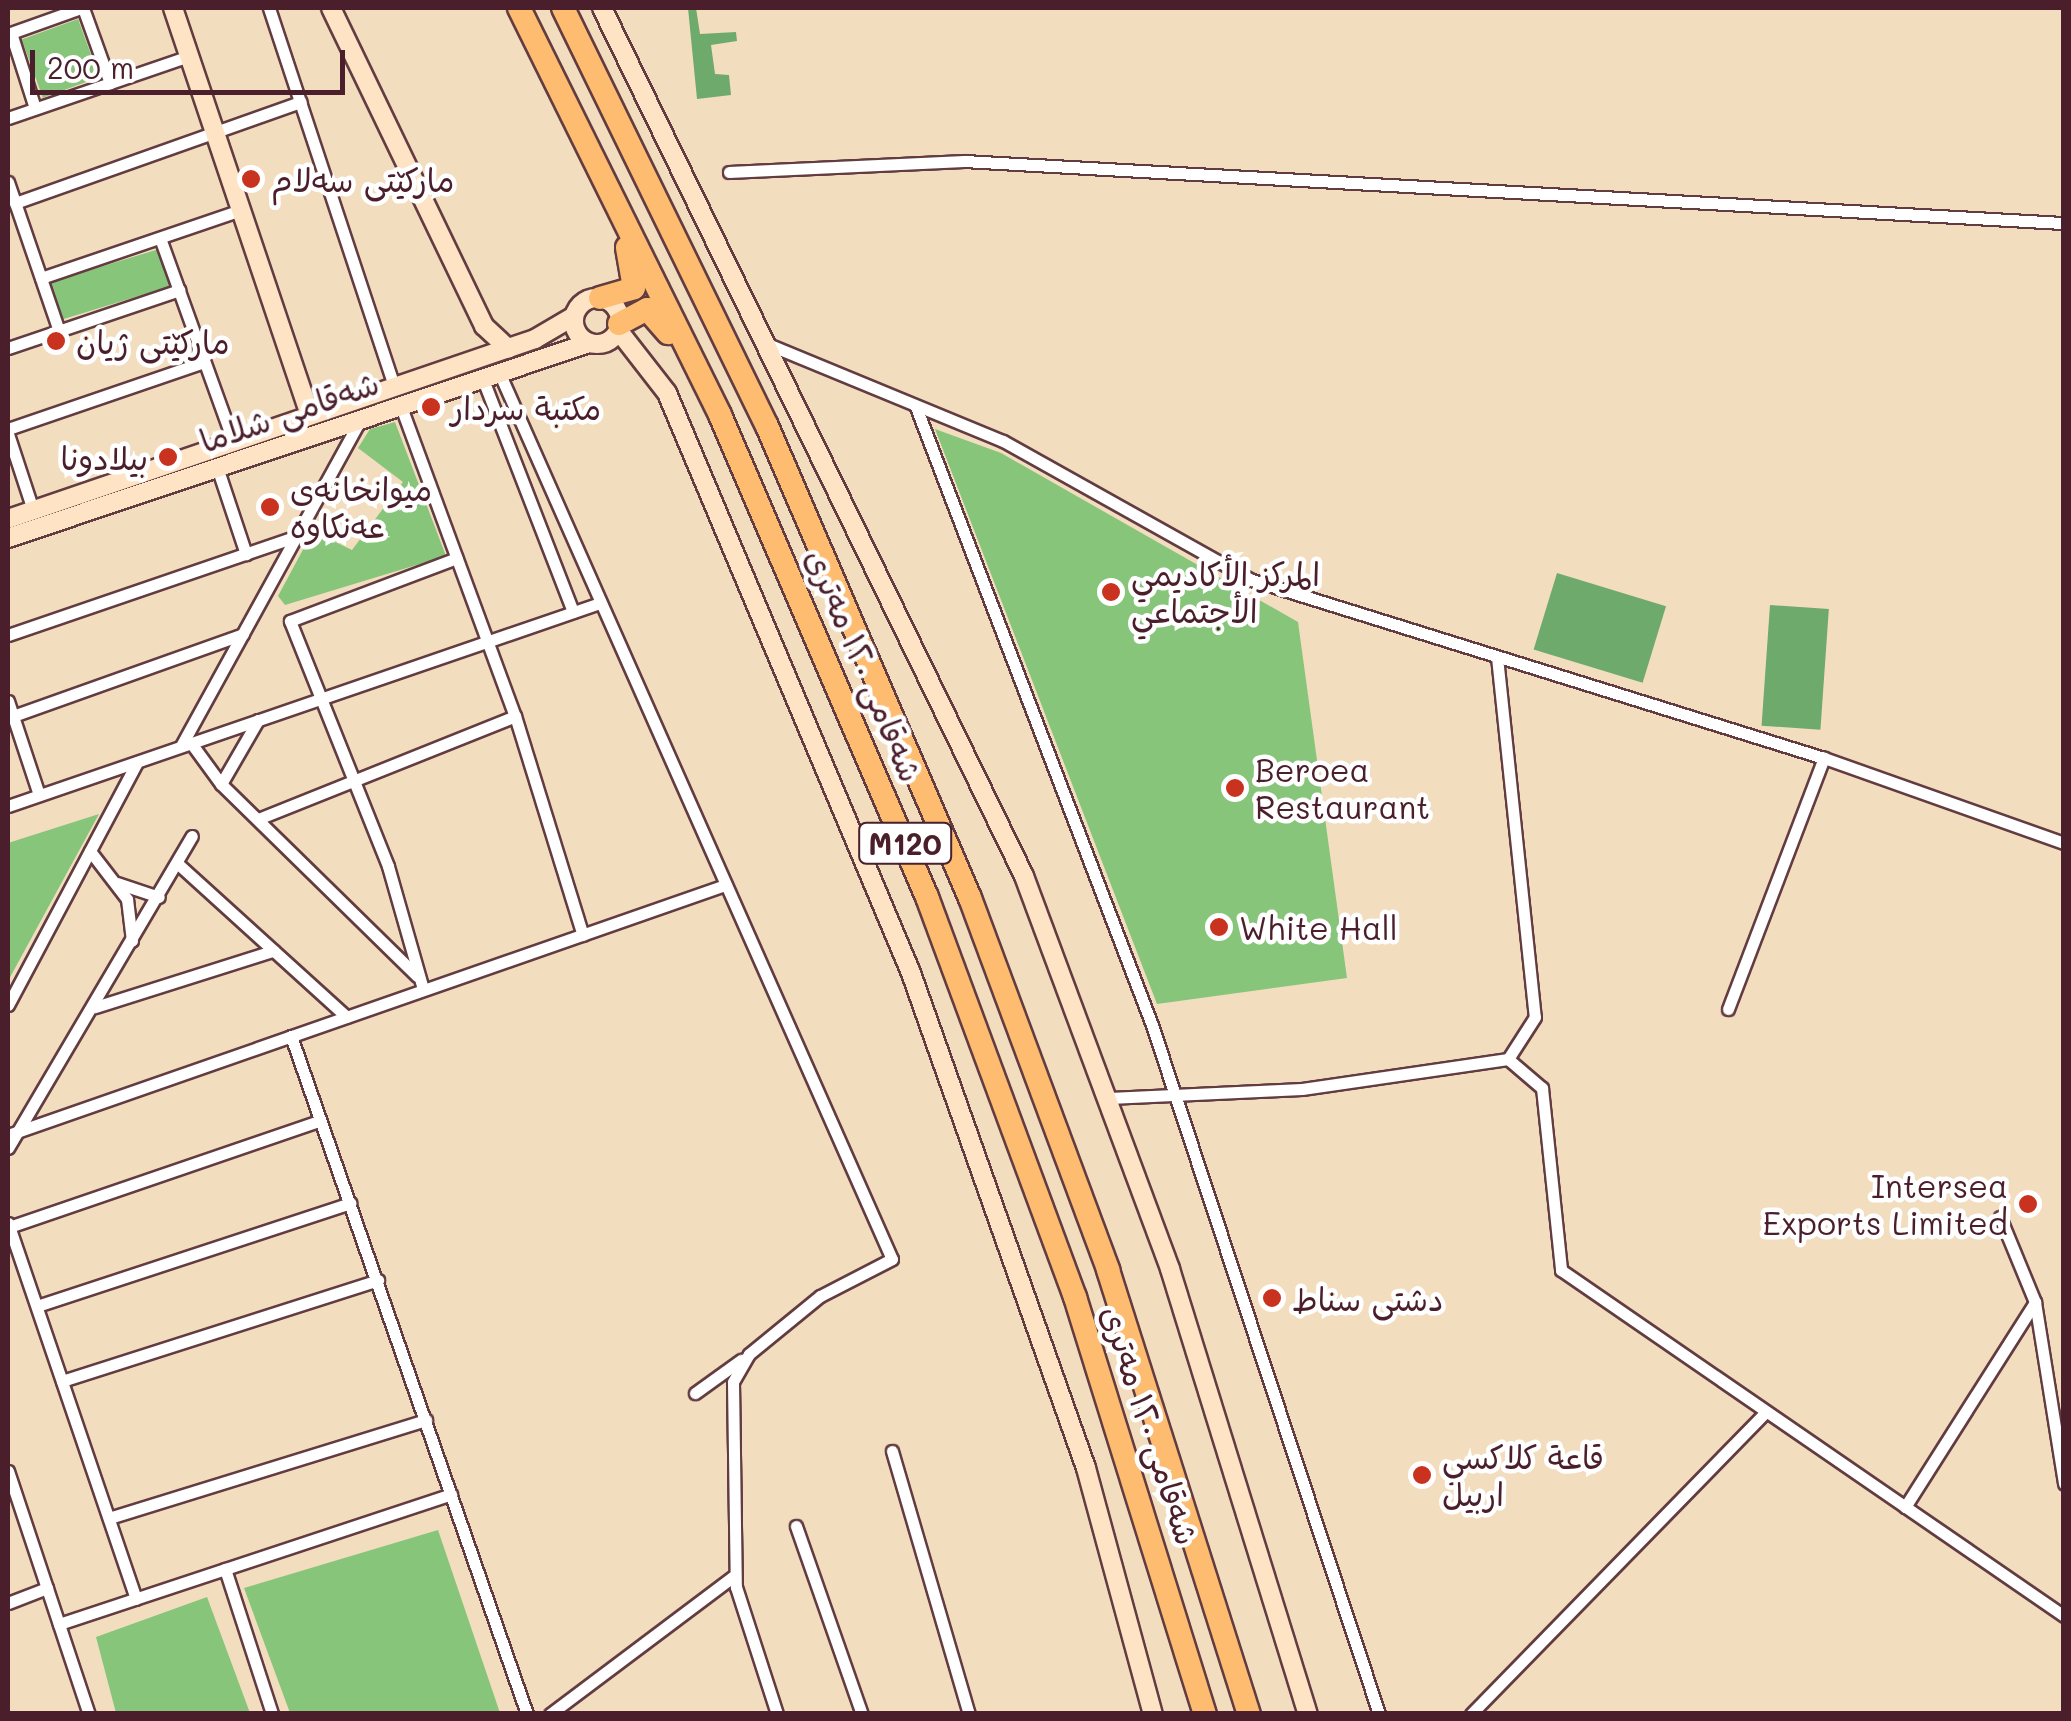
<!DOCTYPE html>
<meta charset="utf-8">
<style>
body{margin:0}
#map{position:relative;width:2071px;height:1721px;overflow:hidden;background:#f3ddbf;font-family:Mali,"Playpen Sans Arabic",sans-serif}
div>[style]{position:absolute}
.green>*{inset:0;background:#87c57b;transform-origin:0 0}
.forest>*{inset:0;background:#6daa6b;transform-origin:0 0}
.roads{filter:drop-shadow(2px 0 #633c41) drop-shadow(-2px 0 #633c41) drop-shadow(0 2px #633c41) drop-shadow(0 -2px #633c41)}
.street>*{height:11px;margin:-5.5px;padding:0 5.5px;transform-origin:5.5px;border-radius:5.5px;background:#fff}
.secondary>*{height:18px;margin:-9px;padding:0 9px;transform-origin:9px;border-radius:9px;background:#fee4c5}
.secondary>.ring{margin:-9px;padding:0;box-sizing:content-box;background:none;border:18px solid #fee4c5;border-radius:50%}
.highway>*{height:22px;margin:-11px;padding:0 11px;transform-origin:11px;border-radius:11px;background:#fdbc6f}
.dots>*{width:28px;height:28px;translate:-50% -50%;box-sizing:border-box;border:5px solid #fff;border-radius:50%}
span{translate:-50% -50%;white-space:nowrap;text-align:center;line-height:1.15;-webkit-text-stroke:9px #fff;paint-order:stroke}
.shield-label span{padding:2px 8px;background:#fff;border:2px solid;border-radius:8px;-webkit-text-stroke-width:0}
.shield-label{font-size:30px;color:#4a1f2b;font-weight:700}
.poi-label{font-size:32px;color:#4a1f2b}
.left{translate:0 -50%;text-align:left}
.right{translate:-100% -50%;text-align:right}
.street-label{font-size:32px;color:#4a1f2b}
.frame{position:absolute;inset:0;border:10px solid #4a1f2b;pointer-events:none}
.scale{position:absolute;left:30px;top:50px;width:315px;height:45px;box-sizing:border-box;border:5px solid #4a1f2b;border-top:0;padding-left:12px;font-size:30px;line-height:35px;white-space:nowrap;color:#4a1f2b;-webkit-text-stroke:8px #fff;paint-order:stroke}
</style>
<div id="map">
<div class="green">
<div style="left:78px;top:19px;width:62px;height:60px;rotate:70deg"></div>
<div style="left:159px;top:249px;width:39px;height:115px;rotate:73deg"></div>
<div style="clip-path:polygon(395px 422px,446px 556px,285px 605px,278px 596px,313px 531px,352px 550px,403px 482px,358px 448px,370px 429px)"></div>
<div style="clip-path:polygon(935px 429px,1001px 453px,1298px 622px,1347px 978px,1157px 1004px)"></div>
<div style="clip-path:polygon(99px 814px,8px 981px,8px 843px)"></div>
<div style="clip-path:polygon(438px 1530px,500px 1713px,290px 1713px,244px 1588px)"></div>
<div style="clip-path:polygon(207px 1597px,250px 1713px,116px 1713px,96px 1637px)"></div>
</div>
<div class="forest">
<div style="clip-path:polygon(688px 8px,696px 8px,700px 34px,736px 32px,737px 41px,711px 45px,715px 74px,729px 75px,731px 95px,697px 99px)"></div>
<div style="left:1557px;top:573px;width:114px;height:80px;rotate:17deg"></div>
<div style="left:1770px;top:605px;width:59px;height:121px;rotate:4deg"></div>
</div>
<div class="roads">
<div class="street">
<div style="left:83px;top:8px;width:80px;rotate:70.2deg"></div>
<div style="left:269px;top:8px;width:397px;rotate:71.7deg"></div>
<div style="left:11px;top:33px;width:79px;rotate:72.3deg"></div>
<div style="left:8px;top:34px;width:77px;rotate:-19.6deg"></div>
<div style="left:8px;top:118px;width:191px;rotate:-18.9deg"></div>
<div style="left:729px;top:172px;width:235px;rotate:-2.7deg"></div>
<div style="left:964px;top:161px;width:1102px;rotate:3.23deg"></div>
<div style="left:8px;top:182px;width:157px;rotate:71.1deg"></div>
<div style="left:15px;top:203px;width:303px;rotate:-19.5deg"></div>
<div style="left:160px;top:238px;width:216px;rotate:70.2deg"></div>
<div style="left:41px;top:278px;width:211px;rotate:-18.8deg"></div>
<div style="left:765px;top:343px;width:257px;rotate:22.4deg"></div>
<div style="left:1003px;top:441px;width:285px;rotate:29.2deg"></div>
<div style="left:1252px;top:580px;width:599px;rotate:17.29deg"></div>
<div style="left:1824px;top:758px;width:255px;rotate:19.5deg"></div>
<div style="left:8px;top:348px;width:181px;rotate:-18.7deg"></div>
<div style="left:498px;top:370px;width:972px;rotate:66.1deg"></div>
<div style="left:892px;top:1259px;width:81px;rotate:152.8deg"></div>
<div style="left:820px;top:1296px;width:92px;rotate:140.8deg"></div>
<div style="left:749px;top:1354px;width:32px;rotate:120deg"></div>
<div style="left:733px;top:1382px;width:205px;rotate:89.2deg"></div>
<div style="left:736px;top:1587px;width:133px;rotate:72.1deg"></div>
<div style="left:482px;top:377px;width:252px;rotate:68.8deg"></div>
<div style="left:400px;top:404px;width:333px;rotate:69.8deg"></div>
<div style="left:515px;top:716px;width:229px;rotate:72.8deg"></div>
<div style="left:916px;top:407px;width:662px;rotate:69.1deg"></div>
<div style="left:1152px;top:1025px;width:725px;rotate:71.76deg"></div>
<div style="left:8px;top:429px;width:207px;rotate:-18.9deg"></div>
<div style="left:8px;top:434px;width:80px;rotate:71.8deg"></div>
<div style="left:217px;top:467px;width:92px;rotate:71.6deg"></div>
<div style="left:8px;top:635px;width:305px;rotate:-18.9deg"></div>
<div style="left:1497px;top:657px;width:362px;rotate:84deg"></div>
<div style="left:1535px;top:1017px;width:50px;rotate:122.7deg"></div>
<div style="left:1508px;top:1059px;width:45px;rotate:40.5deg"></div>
<div style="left:1542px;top:1088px;width:183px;rotate:84deg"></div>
<div style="left:1561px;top:1270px;width:611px;rotate:34.52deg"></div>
<div style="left:8px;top:701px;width:99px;rotate:71.7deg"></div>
<div style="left:13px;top:716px;width:244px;rotate:-19.6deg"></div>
<div style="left:191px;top:743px;width:51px;rotate:53.8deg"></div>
<div style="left:221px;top:784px;width:274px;rotate:44.4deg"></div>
<div style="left:181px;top:746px;width:371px;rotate:-61.2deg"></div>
<div style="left:221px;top:784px;width:74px;rotate:-60deg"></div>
<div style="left:8px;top:806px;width:623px;rotate:-18.93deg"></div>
<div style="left:258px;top:819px;width:277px;rotate:-21.8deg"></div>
<div style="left:90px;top:851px;width:61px;rotate:52.4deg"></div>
<div style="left:127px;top:899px;width:42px;rotate:83.2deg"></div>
<div style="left:177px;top:863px;width:229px;rotate:42.2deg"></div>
<div style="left:117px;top:883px;width:44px;rotate:18.4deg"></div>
<div style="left:423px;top:989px;width:128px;rotate:-105.9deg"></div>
<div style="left:388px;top:866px;width:264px;rotate:-111.8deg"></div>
<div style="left:290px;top:621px;width:178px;rotate:-20.7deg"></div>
<div style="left:8px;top:1005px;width:275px;rotate:-62deg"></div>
<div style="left:95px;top:1007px;width:187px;rotate:-17.5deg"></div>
<div style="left:1728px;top:1009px;width:269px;rotate:-69.1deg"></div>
<div style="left:291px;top:1036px;width:718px;rotate:70.81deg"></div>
<div style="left:1109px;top:1098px;width:193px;rotate:-2.7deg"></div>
<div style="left:1302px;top:1089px;width:208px;rotate:-8.3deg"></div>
<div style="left:8px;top:1135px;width:759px;rotate:-19.22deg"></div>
<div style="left:8px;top:1148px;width:362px;rotate:-59.5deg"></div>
<div style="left:8px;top:1223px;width:397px;rotate:71.2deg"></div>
<div style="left:9px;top:1227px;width:327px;rotate:-18.9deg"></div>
<div style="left:2035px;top:1302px;width:184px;rotate:80.9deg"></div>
<div style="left:37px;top:1306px;width:330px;rotate:-18.2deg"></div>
<div style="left:62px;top:1381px;width:332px;rotate:-17.7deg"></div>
<div style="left:695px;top:1393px;width:57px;rotate:-35.7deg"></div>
<div style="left:892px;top:1451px;width:274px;rotate:73.7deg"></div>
<div style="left:8px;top:1471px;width:256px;rotate:71.6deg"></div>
<div style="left:1905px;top:1507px;width:243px;rotate:-57.6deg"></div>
<div style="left:2035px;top:1302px;width:92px;rotate:-112.4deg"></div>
<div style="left:109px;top:1518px;width:332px;rotate:-17.2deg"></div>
<div style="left:796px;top:1526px;width:199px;rotate:70.7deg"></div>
<div style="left:225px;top:1569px;width:152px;rotate:72deg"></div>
<div style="left:8px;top:1603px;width:42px;rotate:-21deg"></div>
<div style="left:59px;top:1624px;width:413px;rotate:-18.3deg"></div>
<div style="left:550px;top:1714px;width:231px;rotate:-36.9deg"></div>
<div style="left:1471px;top:1714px;width:422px;rotate:-45.7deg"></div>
</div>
<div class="secondary">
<div style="left:173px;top:8px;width:428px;rotate:71.4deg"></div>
<div style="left:331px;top:8px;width:353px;rotate:64.3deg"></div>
<div style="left:484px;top:326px;width:33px;rotate:43deg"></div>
<div style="left:602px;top:8px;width:965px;rotate:64.07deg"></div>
<div style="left:1024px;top:876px;width:419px;rotate:69.6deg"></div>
<div style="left:1170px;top:1269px;width:466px;rotate:72.8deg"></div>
<div class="ring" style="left:574px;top:298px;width:28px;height:28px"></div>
<div style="left:618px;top:330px;width:80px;rotate:52.1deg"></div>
<div style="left:667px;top:393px;width:629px;rotate:67.18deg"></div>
<div style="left:911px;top:973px;width:525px;rotate:70.53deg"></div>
<div style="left:1086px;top:1468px;width:255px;rotate:74.8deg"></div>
<div style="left:8px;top:519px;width:557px;rotate:-18.86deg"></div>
<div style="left:535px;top:339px;width:45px;rotate:-30.5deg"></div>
<div style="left:8px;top:538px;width:613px;rotate:-18.55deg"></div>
</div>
<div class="highway">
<div style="left:519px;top:8px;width:454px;rotate:63.7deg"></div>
<div style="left:720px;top:415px;width:525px;rotate:66.76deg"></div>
<div style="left:927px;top:897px;width:427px;rotate:69.7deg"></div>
<div style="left:1075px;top:1297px;width:437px;rotate:72.7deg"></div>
<div style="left:563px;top:8px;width:465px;rotate:64deg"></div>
<div style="left:767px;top:426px;width:514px;rotate:66.73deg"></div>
<div style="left:970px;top:898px;width:397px;rotate:69.6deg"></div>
<div style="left:1108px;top:1270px;width:466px;rotate:72.4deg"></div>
<div style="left:600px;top:298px;width:35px;rotate:-16deg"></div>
<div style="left:634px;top:288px;width:41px;rotate:-99.9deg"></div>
<div style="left:619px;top:324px;width:32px;rotate:-28deg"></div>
<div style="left:647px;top:309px;width:32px;rotate:49deg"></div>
</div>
</div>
<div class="dots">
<div style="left:251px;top:179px;background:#c8321e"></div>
<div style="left:56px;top:341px;background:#c8321e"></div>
<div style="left:431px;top:407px;background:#c8321e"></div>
<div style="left:168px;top:457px;background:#c8321e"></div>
<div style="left:270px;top:507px;background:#c8321e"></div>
<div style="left:1111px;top:592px;background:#c8321e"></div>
<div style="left:1235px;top:788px;background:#c8321e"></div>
<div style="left:1219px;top:927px;background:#c8321e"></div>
<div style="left:2028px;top:1204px;background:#c8321e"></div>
<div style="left:1272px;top:1298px;background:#c8321e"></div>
<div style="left:1422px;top:1475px;background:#c8321e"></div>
</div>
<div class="shield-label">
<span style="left:905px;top:843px">M120</span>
</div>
<div class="poi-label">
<span class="left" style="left:271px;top:179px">مارکێتی سەلام</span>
<span class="left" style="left:76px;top:341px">مارکێتی ژیان</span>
<span class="left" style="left:451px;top:407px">مكتبة سردار</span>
<span class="right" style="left:148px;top:457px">بیلادونا</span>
<span class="left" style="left:290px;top:507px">میوانخانەی<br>عەنکاوە</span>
<span class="left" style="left:1131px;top:592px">المركز الأكاديمي<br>الأجتماعي</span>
<span class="left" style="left:1255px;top:788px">Beroea<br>Restaurant</span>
<span class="left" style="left:1239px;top:927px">White Hall</span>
<span class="right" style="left:2008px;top:1204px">Intersea<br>Exports Limited</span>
<span class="left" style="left:1292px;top:1298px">دشتی سناط</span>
<span class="left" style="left:1442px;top:1475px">قاعة كلاكسي<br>اربيل</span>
</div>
<div class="street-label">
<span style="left:289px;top:411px;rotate:-19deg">شەقامی شلاما</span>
<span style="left:865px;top:665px;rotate:67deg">شەقامی ١٢٠ مەتری</span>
<span style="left:1151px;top:1425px;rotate:72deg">شەقامی ١٢٠ مەتری</span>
</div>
<div class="frame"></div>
<div class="scale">200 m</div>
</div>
